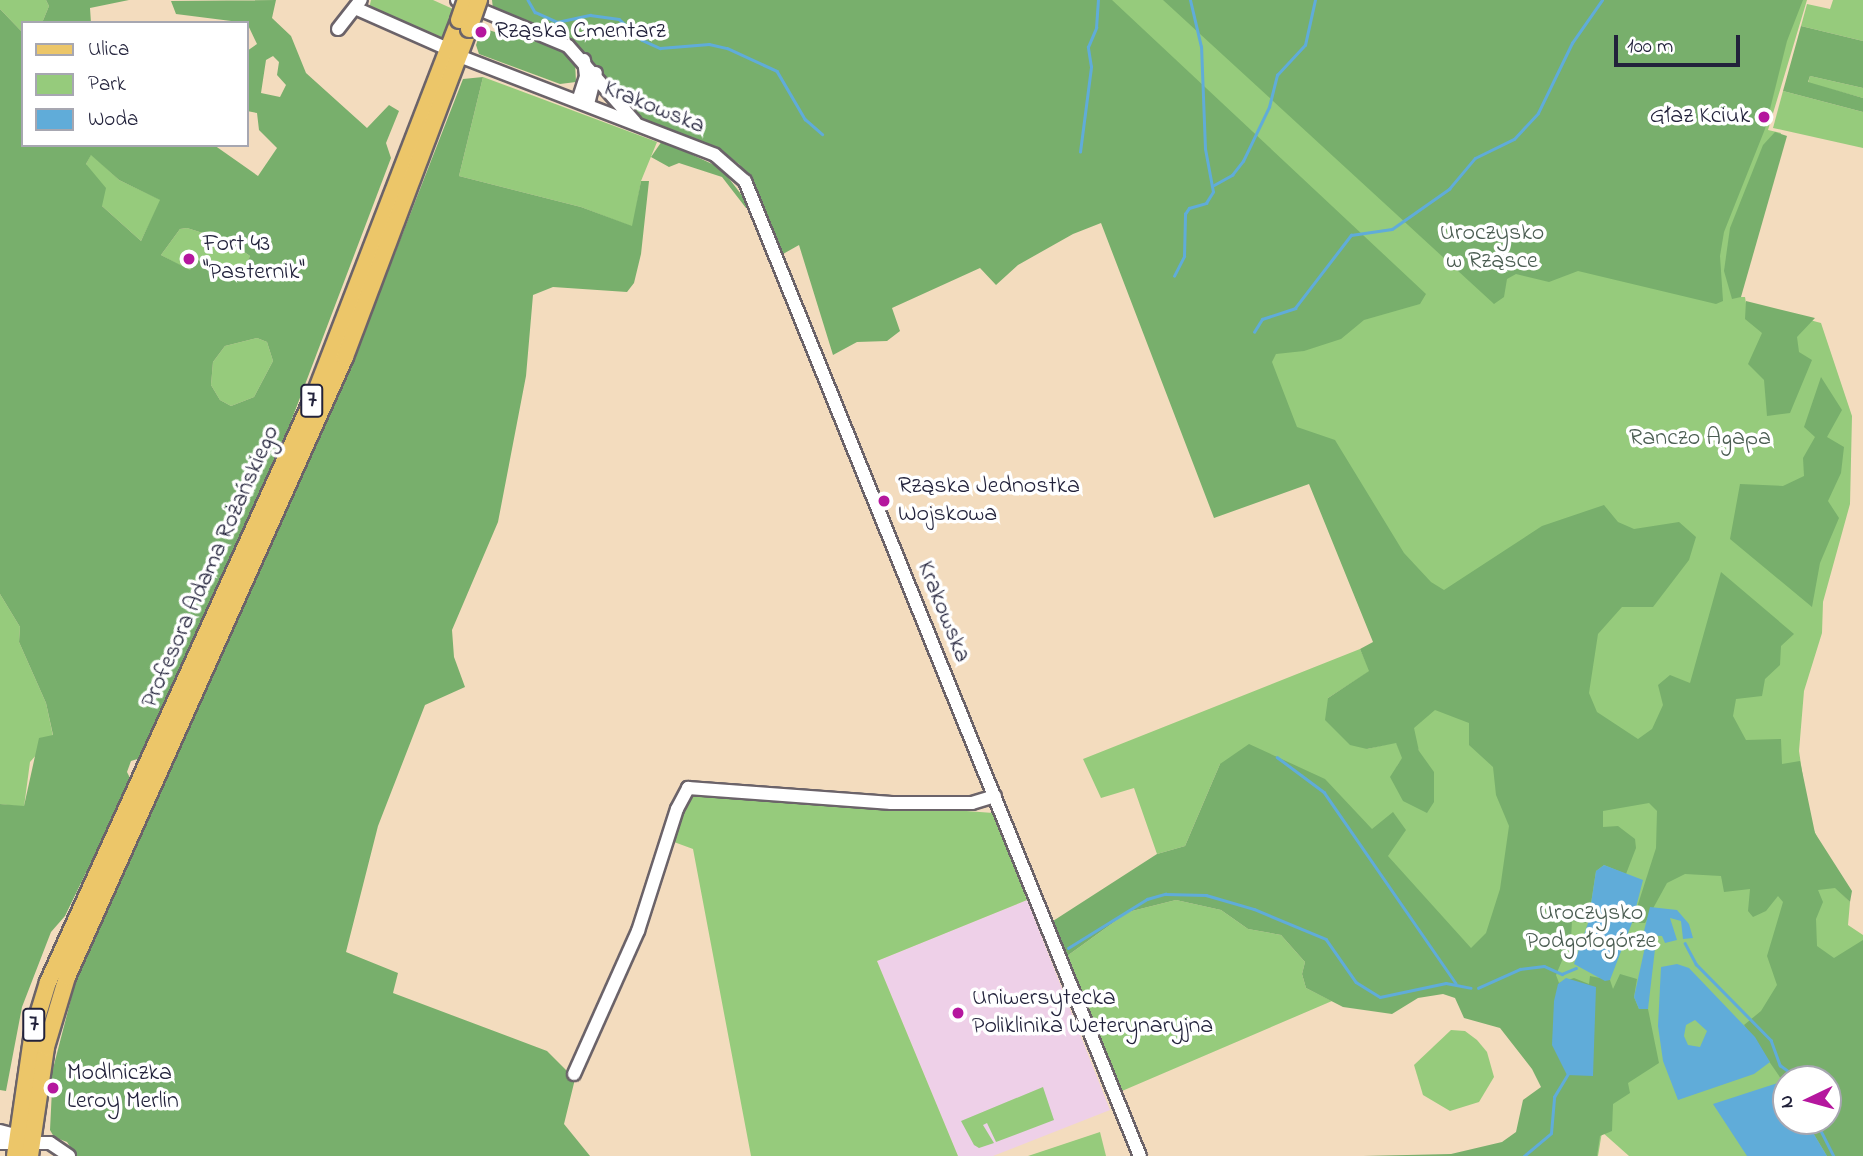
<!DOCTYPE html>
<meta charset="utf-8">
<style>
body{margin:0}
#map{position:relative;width:1863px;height:1156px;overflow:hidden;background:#f3dcbe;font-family:"Indie Flower",sans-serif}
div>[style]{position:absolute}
.built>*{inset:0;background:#eed0e8}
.green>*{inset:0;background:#96cb7c}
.forest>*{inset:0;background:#78af6c}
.water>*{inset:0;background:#60acd9}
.stream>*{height:2.5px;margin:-1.25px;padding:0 1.25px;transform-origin:1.25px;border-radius:1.25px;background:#60acd9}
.roads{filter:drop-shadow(2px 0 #6b6369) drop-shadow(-2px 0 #6b6369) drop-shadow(0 2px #6b6369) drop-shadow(0 -2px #6b6369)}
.minor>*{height:12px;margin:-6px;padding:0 6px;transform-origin:6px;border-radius:6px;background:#fff}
.major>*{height:16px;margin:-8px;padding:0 8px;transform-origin:8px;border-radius:8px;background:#ecc669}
.bridges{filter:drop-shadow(2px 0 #6b6369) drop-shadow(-2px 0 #6b6369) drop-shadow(0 2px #6b6369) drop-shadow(0 -2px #6b6369)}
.major-bridge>*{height:16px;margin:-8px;padding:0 8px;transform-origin:8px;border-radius:8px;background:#ecc669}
.dots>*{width:19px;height:19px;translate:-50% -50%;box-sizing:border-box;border:4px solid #fff;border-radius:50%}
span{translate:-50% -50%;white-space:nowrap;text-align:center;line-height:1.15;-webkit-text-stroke:7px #fff;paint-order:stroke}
.shield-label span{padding:2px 5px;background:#fff;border:2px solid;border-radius:5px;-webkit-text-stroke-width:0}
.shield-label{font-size:23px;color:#22223b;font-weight:700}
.poi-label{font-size:24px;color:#22223b}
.left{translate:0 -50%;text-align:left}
.right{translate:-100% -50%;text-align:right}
.street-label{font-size:24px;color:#22223b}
.park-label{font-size:24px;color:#4b5d52}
.legend{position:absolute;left:21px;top:21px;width:228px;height:126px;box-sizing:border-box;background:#fff;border:2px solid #a7a7b1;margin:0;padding:9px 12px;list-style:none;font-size:21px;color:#22223b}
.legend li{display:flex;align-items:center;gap:14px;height:35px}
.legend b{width:35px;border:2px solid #a7a7b1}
.north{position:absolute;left:1772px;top:1065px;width:70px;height:70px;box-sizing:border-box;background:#fff;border:2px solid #a7a7b1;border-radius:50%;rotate:265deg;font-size:19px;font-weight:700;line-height:28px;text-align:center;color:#22223b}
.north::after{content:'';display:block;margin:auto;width:24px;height:32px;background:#b5179e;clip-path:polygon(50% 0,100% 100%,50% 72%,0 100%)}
.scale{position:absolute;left:1614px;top:35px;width:126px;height:32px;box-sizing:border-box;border:4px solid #22223b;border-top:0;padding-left:9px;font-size:21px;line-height:24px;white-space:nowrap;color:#22223b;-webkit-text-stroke:5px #fff;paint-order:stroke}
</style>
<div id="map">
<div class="built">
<div style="clip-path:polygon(1027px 900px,1110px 1110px,993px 1156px,958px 1156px,877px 961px)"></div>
</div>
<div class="green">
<div style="clip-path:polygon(0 0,46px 0,49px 6px,42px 23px,23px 23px,23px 33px,0 9px)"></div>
<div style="clip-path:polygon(371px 0,433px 0,453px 9px,444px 42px,369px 9px)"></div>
<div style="clip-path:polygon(evenodd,505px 0,1807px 0,1768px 130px,1781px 133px,1740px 297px,1745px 297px,1746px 303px,1821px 323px,1852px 416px,1850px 504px,1823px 602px,1822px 633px,1804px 691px,1799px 751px,1809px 819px,1842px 894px,1850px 902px,1848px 925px,1863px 935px,1863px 1156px,1629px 1156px,1602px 1132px,1598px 1156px,1589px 1156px,1470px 953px,1220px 764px,1185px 846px,1157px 854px,1134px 788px,1101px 798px,1083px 759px,1360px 649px,1370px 671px,1328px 698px,1367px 749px,1396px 742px,1403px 758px,1397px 766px,1419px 751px,1333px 521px,1137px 24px,721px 149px,683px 136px,684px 132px,612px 88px,584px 48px,505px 0,1786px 1079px,1828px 1079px,1828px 1121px,1786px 1121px,1786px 1079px)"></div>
<div style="clip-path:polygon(1833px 0,1863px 0,1863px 41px,1801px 26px,1807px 4px,1830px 9px)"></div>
<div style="clip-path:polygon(1810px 76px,1863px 88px,1863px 98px,1808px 83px)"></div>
<div style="clip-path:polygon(483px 77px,657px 142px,641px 181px,633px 227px,581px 207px,459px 176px)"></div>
<div style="clip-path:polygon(1783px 91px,1863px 112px,1863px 148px,1773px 128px)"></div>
<div style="clip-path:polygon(91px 154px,119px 180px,161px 200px,141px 241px,102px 206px,86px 164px)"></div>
<div style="clip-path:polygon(187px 228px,228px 241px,250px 256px,244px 270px,198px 260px,190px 271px,161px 255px,180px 229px)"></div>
<div style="clip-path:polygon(257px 338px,267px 342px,273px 361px,254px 397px,231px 406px,220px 400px,211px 385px,213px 362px,225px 346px)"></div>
<div style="clip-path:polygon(0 594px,20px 627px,19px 642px,46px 703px,53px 736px,30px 762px,24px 807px,0 804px)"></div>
<div style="clip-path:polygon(701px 791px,993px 813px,1027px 900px,877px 961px,958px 1156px,751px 1156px,693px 849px,674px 842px,687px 795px)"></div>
<div style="clip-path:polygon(1176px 900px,1221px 910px,1248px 929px,1281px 935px,1305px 962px,1302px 974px,1306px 988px,1332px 1001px,1122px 1091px,1067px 956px,1128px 912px)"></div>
<div style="clip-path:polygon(1451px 1030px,1465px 1031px,1477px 1040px,1487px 1052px,1494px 1077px,1479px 1102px,1450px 1111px,1423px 1095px,1414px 1065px)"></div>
<div style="clip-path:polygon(1043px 1087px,1054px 1120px,996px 1142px,987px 1123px,983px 1125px,994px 1143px,979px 1148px,974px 1145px,961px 1121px)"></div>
<div style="clip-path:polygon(1100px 1132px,1106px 1156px,1028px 1156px)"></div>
</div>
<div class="forest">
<div style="clip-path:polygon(46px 0,129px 0,90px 8px,91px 23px,42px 23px,49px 6px)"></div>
<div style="clip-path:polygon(evenodd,276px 0,272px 18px,291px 36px,306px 73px,367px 128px,389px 105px,399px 111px,386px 143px,391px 158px,276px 461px,144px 757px,131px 761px,127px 772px,131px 780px,65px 916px,51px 932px,22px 1007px,6px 1091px,0 1090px,0 804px,24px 806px,39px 738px,53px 735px,46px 703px,19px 642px,20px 627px,0 594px,0 9px,23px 33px,23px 145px,214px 145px,258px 176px,277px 148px,259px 130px,257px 113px,247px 111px,247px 51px,257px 44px,247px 23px,176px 14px,171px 1px,276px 0,273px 56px,279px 62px,277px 75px,286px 85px,280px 97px,261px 93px,266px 60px,273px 56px,276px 0,91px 155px,119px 180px,160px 200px,141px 241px,102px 206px,106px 188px,86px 164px,91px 155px,276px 0,187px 228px,228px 241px,250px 256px,243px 270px,198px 260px,190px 270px,161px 255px,180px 229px,187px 228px,276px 0,257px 338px,267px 342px,273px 361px,254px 397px,231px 406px,220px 400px,211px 385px,213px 362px,225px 346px,257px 338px)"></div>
<div style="clip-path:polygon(492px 0,1112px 0,1426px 294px,1420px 304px,1364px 320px,1341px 339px,1304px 351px,1276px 354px,1272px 362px,1297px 427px,1335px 440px,1404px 553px,1431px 582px,1444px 590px,1542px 526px,1604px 505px,1618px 522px,1634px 529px,1679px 522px,1696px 537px,1689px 560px,1653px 607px,1622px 607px,1598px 634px,1589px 693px,1597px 712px,1638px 739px,1652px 729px,1663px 705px,1658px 685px,1670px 675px,1690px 683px,1721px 572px,1794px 634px,1781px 646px,1780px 665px,1765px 679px,1762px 696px,1736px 699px,1733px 716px,1746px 740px,1781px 739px,1782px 764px,1800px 761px,1815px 833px,1852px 891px,1850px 902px,1835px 888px,1818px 890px,1823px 902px,1816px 919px,1817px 946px,1834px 958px,1863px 940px,1863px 1156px,1827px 1156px,1806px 1121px,1828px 1121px,1828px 1079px,1786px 1079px,1786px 1086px,1744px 1025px,1761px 1011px,1777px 985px,1767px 956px,1783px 902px,1778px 896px,1766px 911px,1753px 917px,1748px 911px,1750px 889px,1724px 892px,1721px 876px,1685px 874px,1667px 883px,1645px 923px,1632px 923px,1656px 848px,1657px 811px,1649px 803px,1603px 811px,1603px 827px,1618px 826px,1635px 839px,1636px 848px,1626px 874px,1604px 865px,1596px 871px,1588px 923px,1572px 921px,1571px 939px,1556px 975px,1559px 983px,1574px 978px,1589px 984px,1590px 976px,1610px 980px,1613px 989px,1620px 974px,1637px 979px,1634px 997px,1639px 1009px,1648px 1009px,1659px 1063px,1628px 1083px,1630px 1093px,1613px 1104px,1612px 1131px,1600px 1136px,1597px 1156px,1363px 1156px,1451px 1154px,1502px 1142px,1516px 1132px,1523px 1100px,1541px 1087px,1532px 1069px,1500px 1028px,1464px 1018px,1455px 998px,1443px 994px,1418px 998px,1392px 1014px,1343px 1007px,1306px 988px,1302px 974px,1305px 962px,1281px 935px,1248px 929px,1221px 910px,1176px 900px,1128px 912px,1067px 956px,1053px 921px,1157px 854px,1185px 846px,1220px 764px,1249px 744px,1325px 779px,1372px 829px,1393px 812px,1406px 830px,1388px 856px,1471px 948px,1486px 933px,1500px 889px,1509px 826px,1496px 795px,1493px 767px,1469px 745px,1469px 723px,1435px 710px,1414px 728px,1419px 751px,1434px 772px,1434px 802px,1427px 813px,1403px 801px,1390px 777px,1402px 758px,1396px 743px,1367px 749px,1350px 745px,1325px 720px,1328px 698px,1369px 671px,1360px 649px,1373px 642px,1309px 484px,1214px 518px,1101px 223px,1073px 234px,1018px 265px,996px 285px,980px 268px,892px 308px,900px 331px,887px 341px,857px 342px,833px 355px,799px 245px,783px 254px,757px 191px,739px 164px,718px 149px,640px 119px,570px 39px,493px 9px)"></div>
<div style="clip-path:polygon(1163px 0,1803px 0,1787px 41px,1765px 129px,1724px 232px,1720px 256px,1723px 301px,1716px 304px,1578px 271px,1549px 282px,1516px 274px,1507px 279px,1504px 297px,1494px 304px)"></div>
<div style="clip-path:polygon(1801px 26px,1863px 41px,1863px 88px,1810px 76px,1808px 82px,1863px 98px,1863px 112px,1783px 91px)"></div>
<div style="clip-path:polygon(499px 27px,556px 48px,575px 62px,576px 82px,560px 84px,479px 54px,476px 45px,482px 28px,495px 32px)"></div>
<div style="clip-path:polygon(483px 77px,459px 176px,581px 207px,632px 226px,641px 181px,649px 181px,641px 254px,634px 283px,627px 292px,553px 287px,533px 295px,526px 376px,498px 522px,452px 630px,454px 657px,465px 687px,425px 705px,378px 826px,346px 952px,398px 973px,393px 993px,547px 1051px,575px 1079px,564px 1124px,590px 1156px,76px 1156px,67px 1142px,54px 1137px,50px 1130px,52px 1089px,48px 1088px,78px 972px,349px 371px,463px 79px)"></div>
<div style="clip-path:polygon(1775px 132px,1787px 136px,1741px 297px,1732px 299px,1724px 271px,1730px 228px,1763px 145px)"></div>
<div style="clip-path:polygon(662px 141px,721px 168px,750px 206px,746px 208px,722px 177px,679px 163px,669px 167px,651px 157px)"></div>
<div style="clip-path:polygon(1746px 301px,1815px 318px,1797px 337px,1799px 352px,1812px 360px,1790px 413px,1767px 416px,1764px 380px,1748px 364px,1762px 333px,1745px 319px)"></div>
<div style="clip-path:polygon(1821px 377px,1842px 410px,1827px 437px,1844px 447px,1841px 473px,1828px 501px,1839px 518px,1820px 563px,1812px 607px,1730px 539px,1740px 484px,1783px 486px,1804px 476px,1803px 458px,1815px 437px,1804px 427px)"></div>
</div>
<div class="water">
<div style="clip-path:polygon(1604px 865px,1643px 880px,1632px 923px,1610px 980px,1605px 981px,1574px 964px,1588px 923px,1596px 871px)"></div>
<div style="clip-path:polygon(1650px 907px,1677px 910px,1689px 924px,1693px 938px,1683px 939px,1681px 921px,1670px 918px,1677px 940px,1665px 943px,1662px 936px,1643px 935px)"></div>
<div style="clip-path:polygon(1645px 947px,1655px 949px,1648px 1009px,1639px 1009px,1634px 997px)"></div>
<div style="clip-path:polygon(evenodd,1677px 964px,1689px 968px,1755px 1037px,1770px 1062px,1754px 1074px,1678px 1100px,1663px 1061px,1658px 1026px,1661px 967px,1677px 964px,1695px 1020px,1707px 1031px,1700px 1047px,1688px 1045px,1684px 1036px,1686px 1025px,1695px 1020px)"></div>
<div style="clip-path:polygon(1566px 978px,1596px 987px,1593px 1076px,1567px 1075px,1552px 1045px,1554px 1001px,1558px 984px)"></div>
<div style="clip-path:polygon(1781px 1082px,1786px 1086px,1786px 1121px,1806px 1121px,1827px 1156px,1747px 1156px,1713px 1104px)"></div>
</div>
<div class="stream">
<div style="left:528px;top:0;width:14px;rotate:60deg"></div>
<div style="left:535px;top:12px;width:24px;rotate:24deg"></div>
<div style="left:557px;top:22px;width:34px;rotate:-12deg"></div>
<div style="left:590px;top:15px;width:29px;rotate:8deg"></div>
<div style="left:619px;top:19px;width:31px;rotate:42deg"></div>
<div style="left:642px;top:40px;width:20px;rotate:24deg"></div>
<div style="left:660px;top:48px;width:49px;rotate:-4.7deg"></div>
<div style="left:709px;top:44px;width:18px;rotate:13deg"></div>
<div style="left:727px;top:48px;width:55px;rotate:24.7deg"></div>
<div style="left:777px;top:71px;width:56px;rotate:59.7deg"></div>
<div style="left:805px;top:119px;width:23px;rotate:41deg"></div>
<div style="left:1080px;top:152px;width:86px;rotate:-82.6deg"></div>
<div style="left:1091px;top:67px;width:20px;rotate:-99deg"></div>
<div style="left:1088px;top:47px;width:21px;rotate:-67deg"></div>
<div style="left:1096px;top:28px;width:28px;rotate:-86deg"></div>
<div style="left:1214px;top:185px;width:21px;rotate:-29deg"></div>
<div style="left:1232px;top:175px;width:18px;rotate:-52deg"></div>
<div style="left:1243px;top:161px;width:60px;rotate:-64.3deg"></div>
<div style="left:1269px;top:107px;width:33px;rotate:-76deg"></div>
<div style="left:1277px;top:75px;width:41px;rotate:-47deg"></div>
<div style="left:1305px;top:45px;width:46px;rotate:-77.5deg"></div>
<div style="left:1174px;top:276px;width:22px;rotate:-63deg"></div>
<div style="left:1184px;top:256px;width:42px;rotate:-88.6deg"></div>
<div style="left:1185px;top:214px;width:7px;rotate:-56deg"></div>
<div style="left:1189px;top:208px;width:18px;rotate:-16deg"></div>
<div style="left:1206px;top:203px;width:13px;rotate:-58deg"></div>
<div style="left:1213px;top:192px;width:44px;rotate:-100.5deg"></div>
<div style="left:1205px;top:149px;width:102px;rotate:-92.2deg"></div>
<div style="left:1201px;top:47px;width:48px;rotate:-103.2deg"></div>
<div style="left:1254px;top:332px;width:15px;rotate:-58deg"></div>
<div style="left:1262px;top:319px;width:35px;rotate:-18deg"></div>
<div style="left:1295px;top:308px;width:92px;rotate:-52.5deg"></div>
<div style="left:1351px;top:235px;width:41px;rotate:-8.3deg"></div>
<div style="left:1392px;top:229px;width:70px;rotate:-35.1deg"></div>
<div style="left:1449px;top:189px;width:40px;rotate:-50deg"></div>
<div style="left:1475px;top:158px;width:43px;rotate:-26deg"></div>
<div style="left:1514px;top:139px;width:35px;rotate:-47deg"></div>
<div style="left:1538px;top:113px;width:78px;rotate:-64.1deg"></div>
<div style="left:1572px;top:43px;width:52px;rotate:-55.1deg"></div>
<div style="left:1277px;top:757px;width:59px;rotate:36.7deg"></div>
<div style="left:1324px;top:792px;width:232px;rotate:55.4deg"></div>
<div style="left:1685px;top:943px;width:24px;rotate:62deg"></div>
<div style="left:1696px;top:964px;width:107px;rotate:45.4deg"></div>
<div style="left:1771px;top:1040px;width:27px;rotate:70deg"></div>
<div style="left:1780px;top:1065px;width:24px;rotate:36deg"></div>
<div style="left:1068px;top:948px;width:93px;rotate:-31.8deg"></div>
<div style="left:1147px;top:899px;width:19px;rotate:-16deg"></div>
<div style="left:1165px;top:894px;width:41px;rotate:1.4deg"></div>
<div style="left:1206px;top:895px;width:50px;rotate:16.3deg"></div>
<div style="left:1254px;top:909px;width:78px;rotate:22.6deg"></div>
<div style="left:1326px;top:939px;width:52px;rotate:55.1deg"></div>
<div style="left:1356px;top:982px;width:28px;rotate:32deg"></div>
<div style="left:1380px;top:997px;width:67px;rotate:-12deg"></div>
<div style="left:1446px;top:983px;width:25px;rotate:11deg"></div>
<div style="left:1478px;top:988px;width:46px;rotate:-24.3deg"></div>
<div style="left:1520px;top:969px;width:24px;rotate:-7deg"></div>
<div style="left:1544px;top:966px;width:20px;rotate:24deg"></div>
<div style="left:1562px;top:974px;width:15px;rotate:-23deg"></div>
<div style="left:1816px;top:1121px;width:39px;rotate:63deg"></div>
<div style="left:1524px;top:1156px;width:35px;rotate:-40deg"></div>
<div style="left:1551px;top:1133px;width:36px;rotate:-85deg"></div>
<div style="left:1554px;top:1097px;width:26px;rotate:-59deg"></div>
</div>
<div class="roads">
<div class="minor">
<div style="left:457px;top:0;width:120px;rotate:22.5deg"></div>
<div style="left:568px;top:46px;width:101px;rotate:48.6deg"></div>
<div style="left:355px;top:8px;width:102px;rotate:23.8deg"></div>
<div style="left:338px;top:29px;width:37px;rotate:-52deg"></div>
<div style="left:459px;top:56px;width:274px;rotate:21.1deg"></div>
<div style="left:715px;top:155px;width:40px;rotate:41deg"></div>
<div style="left:745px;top:181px;width:1052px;rotate:67.95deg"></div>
<div style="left:578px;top:101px;width:26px;rotate:-72deg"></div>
<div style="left:586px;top:76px;width:16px;rotate:-97deg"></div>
<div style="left:588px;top:104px;width:32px;rotate:-76deg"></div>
<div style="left:574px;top:1074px;width:157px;rotate:-65.9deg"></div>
<div style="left:638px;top:931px;width:128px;rotate:-72.3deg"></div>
<div style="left:677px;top:809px;width:24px;rotate:-62deg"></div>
<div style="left:688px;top:788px;width:204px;rotate:4.2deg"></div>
<div style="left:891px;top:803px;width:81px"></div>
<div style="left:972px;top:803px;width:24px;rotate:-17deg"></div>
<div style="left:0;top:1131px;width:27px;rotate:15deg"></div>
<div style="left:0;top:1143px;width:50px"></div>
<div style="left:50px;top:1143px;width:23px;rotate:34deg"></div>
</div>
<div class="major">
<div style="left:15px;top:1156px;width:126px;rotate:-81.8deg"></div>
<div style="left:33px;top:1031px;width:51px;rotate:-73deg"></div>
<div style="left:48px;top:982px;width:646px;rotate:-65.58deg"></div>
<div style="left:315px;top:394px;width:401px;rotate:-68.9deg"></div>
<div style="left:30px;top:1156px;width:110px;rotate:-81.6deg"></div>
<div style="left:46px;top:1047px;width:73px;rotate:-73.3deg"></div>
<div style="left:67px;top:977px;width:679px;rotate:-65.85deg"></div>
<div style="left:345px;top:357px;width:351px;rotate:-69.3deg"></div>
</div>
</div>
<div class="bridges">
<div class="major-bridge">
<div style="left:459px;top:20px;width:21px;rotate:-71deg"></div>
<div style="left:469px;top:29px;width:31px;rotate:-71deg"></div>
</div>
</div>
<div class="dots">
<div style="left:481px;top:32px;background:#b5179e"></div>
<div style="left:1764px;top:117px;background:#b5179e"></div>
<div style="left:189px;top:259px;background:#b5179e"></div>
<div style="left:884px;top:501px;background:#b5179e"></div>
<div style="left:958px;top:1013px;background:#b5179e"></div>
<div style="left:53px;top:1088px;background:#b5179e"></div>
</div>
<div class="shield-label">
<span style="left:312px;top:401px">7</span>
<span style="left:34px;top:1025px">7</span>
</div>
<div class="poi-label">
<span class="left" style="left:495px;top:32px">Rząska Cmentarz</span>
<span class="right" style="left:1750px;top:117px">Głaz Kciuk</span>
<span class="left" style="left:203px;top:259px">Fort 43<br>"Pasternik"</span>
<span class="left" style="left:898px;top:501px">Rząska Jednostka<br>Wojskowa</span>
<span class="left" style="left:972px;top:1013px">Uniwersytecka<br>Poliklinika Weterynaryjna</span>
<span class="left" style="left:67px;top:1088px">Modlniczka<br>Leroy Merlin</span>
</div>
<div class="street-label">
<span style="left:654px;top:108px;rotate:22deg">Krakowska</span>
<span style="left:211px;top:567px;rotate:-66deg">Profesora Adama Rożańskiego</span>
<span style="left:943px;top:612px;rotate:68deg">Krakowska</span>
</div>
<div class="park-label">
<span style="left:1492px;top:248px">Uroczysko<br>w Rząsce</span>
<span style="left:1700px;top:439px">Ranczo Agapa</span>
<span style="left:1591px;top:928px">Uroczysko<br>Podgołogórze</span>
</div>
<ul class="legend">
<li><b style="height:9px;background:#ecc669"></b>Ulica</li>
<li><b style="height:19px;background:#96cb7c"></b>Park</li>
<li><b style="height:19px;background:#60acd9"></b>Woda</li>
</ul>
<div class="north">N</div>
<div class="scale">100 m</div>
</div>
